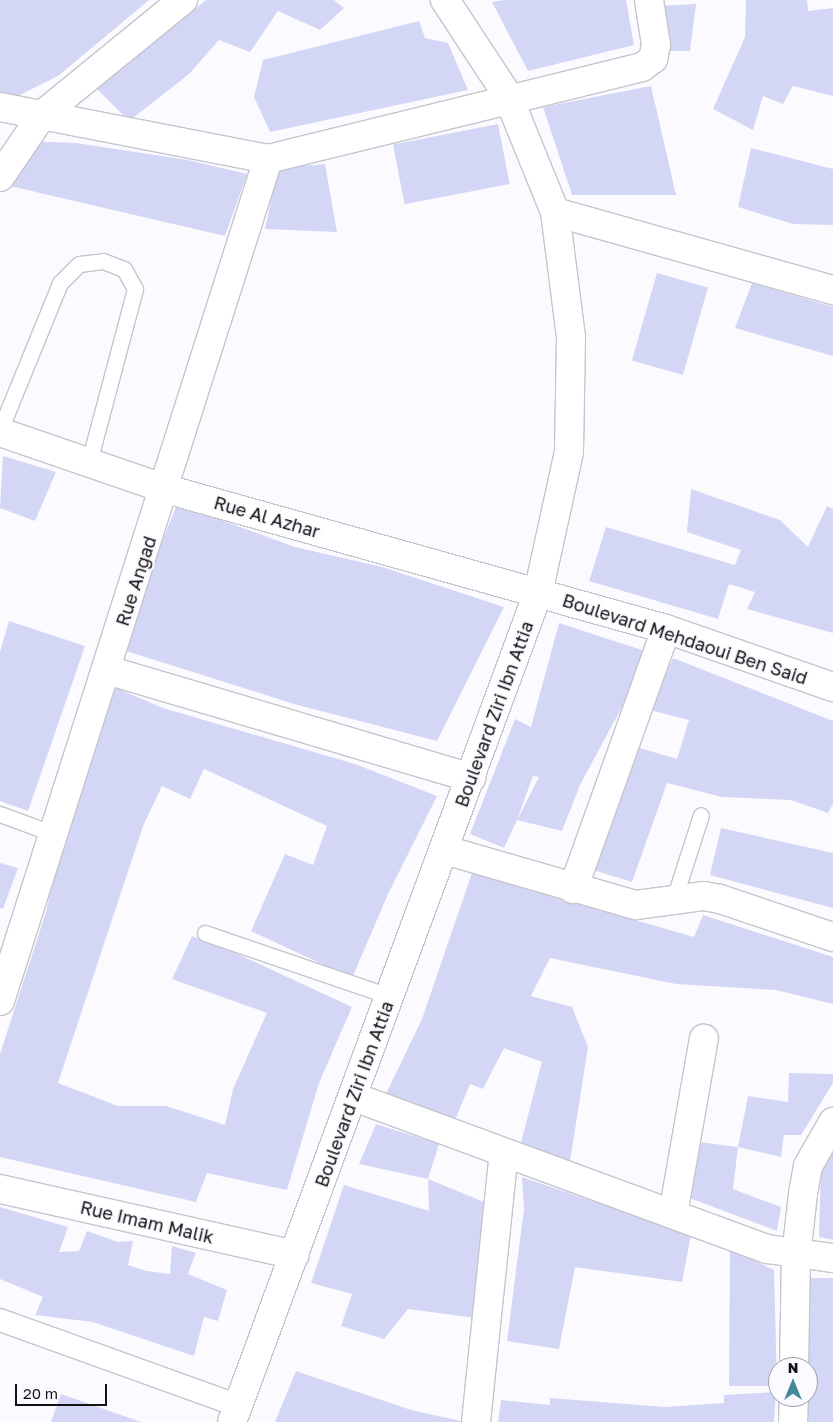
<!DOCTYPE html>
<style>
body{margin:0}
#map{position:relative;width:833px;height:1422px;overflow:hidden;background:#fbfbff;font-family:"Golos Text",sans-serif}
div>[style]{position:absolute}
.building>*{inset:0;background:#d4d6f5;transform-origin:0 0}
.roads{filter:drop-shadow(1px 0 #c4c5ce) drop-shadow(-1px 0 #c4c5ce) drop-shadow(0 1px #c4c5ce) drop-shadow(0 -1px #c4c5ce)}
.service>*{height:15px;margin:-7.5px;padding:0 7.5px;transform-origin:7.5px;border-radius:7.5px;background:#fff}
.pedestrian>*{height:22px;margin:-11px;padding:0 11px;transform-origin:11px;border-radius:11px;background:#fff}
.minor>*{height:28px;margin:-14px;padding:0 14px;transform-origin:14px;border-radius:14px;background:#fff}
.tertiary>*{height:28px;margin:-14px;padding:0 14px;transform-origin:14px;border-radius:14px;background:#fff}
span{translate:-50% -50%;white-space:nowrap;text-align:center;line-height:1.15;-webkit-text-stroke:4.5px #fbfbff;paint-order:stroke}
.street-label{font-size:18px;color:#131316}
.north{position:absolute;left:768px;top:1357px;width:50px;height:50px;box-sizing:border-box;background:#fbfbff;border:1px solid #9e9ea2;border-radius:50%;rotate:0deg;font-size:14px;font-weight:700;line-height:20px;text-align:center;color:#131316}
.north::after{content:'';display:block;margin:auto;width:18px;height:22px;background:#468a98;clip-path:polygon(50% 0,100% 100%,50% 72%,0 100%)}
.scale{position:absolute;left:15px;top:1384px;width:92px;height:22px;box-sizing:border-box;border:2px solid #131316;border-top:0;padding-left:6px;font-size:15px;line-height:18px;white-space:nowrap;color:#131316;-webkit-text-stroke:4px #fbfbff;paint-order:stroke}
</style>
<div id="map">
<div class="building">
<div style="clip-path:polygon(0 0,149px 0,58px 76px,12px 99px,0 97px)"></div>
<div style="clip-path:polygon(206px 0,334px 0,344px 8px,320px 30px,278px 11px,250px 52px,219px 40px,189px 74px,129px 121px,97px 89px)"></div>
<div style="clip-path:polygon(504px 0,626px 0,634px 45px,528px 71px,492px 2px)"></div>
<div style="clip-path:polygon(746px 0,807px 0,808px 11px,833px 8px,833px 96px,793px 86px,783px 104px,763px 96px,753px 130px,713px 109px,745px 37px)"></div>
<div style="clip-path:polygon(696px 4px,690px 51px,666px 51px,657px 6px)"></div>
<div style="clip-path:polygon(419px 21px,425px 38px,448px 43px,468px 90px,270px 132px,254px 97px,263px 60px)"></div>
<div style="clip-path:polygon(651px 86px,676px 195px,572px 195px,543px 107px)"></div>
<div style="left:498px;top:124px;width:61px;height:107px;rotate:79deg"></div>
<div style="clip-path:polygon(26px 141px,76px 143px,188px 160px,247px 174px,225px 236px,10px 186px)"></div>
<div style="clip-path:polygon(751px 148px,833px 169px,833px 225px,793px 224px,738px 207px)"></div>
<div style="clip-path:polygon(325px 164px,337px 232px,265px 229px,278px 168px)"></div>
<div style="left:657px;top:273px;width:53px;height:91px;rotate:16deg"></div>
<div style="clip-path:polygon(752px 283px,833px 307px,833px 356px,735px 328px)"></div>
<div style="clip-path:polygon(3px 456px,56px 472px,35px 521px,0 508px)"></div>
<div style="clip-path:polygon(691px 489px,780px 520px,808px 547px,827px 506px,833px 509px,833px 633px,747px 609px,755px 592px,729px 584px,718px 619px,589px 581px,606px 527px,735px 565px,741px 550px,687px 532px)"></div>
<div style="clip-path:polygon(177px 504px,295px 547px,382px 567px,504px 607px,437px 741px,294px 704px,120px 649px)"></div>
<div style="clip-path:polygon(9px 621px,85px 646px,28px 811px,0 801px,0 652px)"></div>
<div style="clip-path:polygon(evenodd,559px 623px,651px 653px,580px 785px,562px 831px,517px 820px,504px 848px,470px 834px,515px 719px,531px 727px,559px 623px,533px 776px,539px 777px,517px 820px,533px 776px)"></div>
<div style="clip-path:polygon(673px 658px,833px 721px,833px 804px,828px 813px,791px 800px,722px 797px,667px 783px,632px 882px,590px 869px,617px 794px,640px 748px,677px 759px,689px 720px,650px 710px)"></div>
<div style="clip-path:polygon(116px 688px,163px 708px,355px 764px,437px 796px,389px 892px,352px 978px,251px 931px,285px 854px,313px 865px,327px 826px,204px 769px,190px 799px,162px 786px,143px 826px,58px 1083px,118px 1106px,166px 1106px,225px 1125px,233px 1089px,267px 1013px,172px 979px,192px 936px,240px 955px,352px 1007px,319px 1083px,287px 1190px,207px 1173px,196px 1202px,0 1157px,0 1054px,46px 912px,63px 836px)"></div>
<div style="clip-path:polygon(721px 828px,833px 853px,833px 908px,710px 875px)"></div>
<div style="clip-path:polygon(0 863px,18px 868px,3px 909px,0 908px)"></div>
<div style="clip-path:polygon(472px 873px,694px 937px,703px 915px,833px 957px,833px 1004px,776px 990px,676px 984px,550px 958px,531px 996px,572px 1007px,588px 1047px,569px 1168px,521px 1142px,542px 1062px,504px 1048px,483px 1089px,470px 1084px,453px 1125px,384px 1098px,422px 1019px)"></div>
<div style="clip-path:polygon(789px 1073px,833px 1074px,833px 1083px,801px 1135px,784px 1135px,781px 1157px,738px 1147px,748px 1096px,788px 1102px)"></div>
<div style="clip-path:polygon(376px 1124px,439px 1144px,428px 1179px,359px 1164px)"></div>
<div style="clip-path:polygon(699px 1142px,738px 1147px,733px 1189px,781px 1207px,777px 1231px,687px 1197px)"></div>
<div style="clip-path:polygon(833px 1151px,833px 1240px,819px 1237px,821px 1168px)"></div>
<div style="clip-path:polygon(522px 1177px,691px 1235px,682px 1282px,575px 1267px,559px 1349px,507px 1341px,524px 1209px)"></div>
<div style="clip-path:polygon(428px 1179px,484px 1202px,487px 1273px,476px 1318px,408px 1309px,384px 1339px,341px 1326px,352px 1294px,311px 1283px,344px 1185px,429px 1211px)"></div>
<div style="clip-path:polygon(0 1207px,68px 1227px,59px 1252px,79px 1251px,87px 1231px,118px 1242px,133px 1241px,128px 1265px,146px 1271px,170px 1274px,172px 1246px,196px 1253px,188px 1274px,227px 1290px,218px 1321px,204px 1317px,194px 1356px,93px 1322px,35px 1315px,43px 1297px,0 1279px)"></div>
<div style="clip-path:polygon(730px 1249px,774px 1270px,777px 1386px,729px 1386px)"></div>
<div style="left:833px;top:1278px;width:144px;height:28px;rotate:90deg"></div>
<div style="clip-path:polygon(296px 1371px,411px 1410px,465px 1422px,275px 1422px)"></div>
<div style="clip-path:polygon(776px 1392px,774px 1422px,498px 1422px,501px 1400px,550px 1405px,550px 1398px,665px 1407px,724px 1403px,724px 1395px)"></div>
<div style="clip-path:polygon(61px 1394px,141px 1422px,51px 1422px)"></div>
</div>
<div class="roads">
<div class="service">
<div style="left:0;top:430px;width:159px;rotate:-67.8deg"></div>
<div style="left:60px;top:283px;width:27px;rotate:-45deg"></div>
<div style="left:79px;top:264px;width:24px;rotate:-7deg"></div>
<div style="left:103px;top:261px;width:22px;rotate:21deg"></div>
<div style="left:124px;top:269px;width:23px;rotate:61deg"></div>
<div style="left:135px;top:289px;width:179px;rotate:104.9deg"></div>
<div style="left:0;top:814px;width:58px;rotate:20.3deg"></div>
<div style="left:673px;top:902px;width:91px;rotate:-72.2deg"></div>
<div style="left:205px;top:933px;width:194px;rotate:18.9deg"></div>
</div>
<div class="pedestrian">
<div style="left:0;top:1320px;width:254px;rotate:19.8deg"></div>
</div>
<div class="minor">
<div style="left:0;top:107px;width:273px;rotate:11deg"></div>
<div style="left:268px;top:159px;width:385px;rotate:-13.8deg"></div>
<div style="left:642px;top:67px;width:14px;rotate:-36deg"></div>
<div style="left:653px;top:59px;width:14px;rotate:-78deg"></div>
<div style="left:656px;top:45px;width:46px;rotate:-98.8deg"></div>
<div style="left:0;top:177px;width:76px;rotate:-55.7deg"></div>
<div style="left:43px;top:114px;width:181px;rotate:-39.2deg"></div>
<div style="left:555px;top:212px;width:289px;rotate:15.7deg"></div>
<div style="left:107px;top:670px;width:380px;rotate:16.5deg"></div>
<div style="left:445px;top:850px;width:199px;rotate:16.1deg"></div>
<div style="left:636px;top:905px;width:69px;rotate:-7.5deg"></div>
<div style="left:704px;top:896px;width:16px;rotate:11deg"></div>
<div style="left:720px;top:899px;width:119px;rotate:18.6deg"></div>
<div style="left:573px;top:889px;width:276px;rotate:-70.3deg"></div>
<div style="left:0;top:1001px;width:884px;rotate:-72.34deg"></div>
<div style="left:354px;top:1097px;width:440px;rotate:20.2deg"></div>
<div style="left:767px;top:1249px;width:67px;rotate:7.8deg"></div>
<div style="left:0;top:1189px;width:302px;rotate:12.6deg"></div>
<div style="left:673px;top:1214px;width:178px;rotate:-80deg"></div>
<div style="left:794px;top:1367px;width:111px;rotate:-89deg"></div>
<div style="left:796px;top:1256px;width:62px;rotate:-83.6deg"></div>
<div style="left:803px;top:1194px;width:28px;rotate:-80deg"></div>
<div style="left:808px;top:1166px;width:51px;rotate:-60.4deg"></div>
<div style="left:476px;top:1422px;width:270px;rotate:-84.1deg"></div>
<div style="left:793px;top:1422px;width:25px;rotate:-88deg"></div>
</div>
<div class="tertiary">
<div style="left:0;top:432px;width:176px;rotate:19deg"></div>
<div style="left:166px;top:489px;width:519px;rotate:15.64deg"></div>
<div style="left:666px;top:629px;width:177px;rotate:19.2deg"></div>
<div style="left:232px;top:1422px;width:884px;rotate:-69.74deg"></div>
<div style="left:538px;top:593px;width:144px;rotate:-77.6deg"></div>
<div style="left:569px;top:452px;width:115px;rotate:-89deg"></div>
<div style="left:571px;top:337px;width:126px;rotate:-97.3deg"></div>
<div style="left:555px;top:212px;width:125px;rotate:-112.1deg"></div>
<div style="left:508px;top:96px;width:115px;rotate:-123.3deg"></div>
</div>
</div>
<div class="street-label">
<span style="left:267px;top:517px;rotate:16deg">Rue Al Azhar</span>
<span style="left:136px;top:581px;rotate:-72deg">Rue Angad</span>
<span style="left:685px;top:639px;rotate:18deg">Boulevard Mehdaoui Ben Said</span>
<span style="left:494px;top:714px;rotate:-70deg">Boulevard Ziri Ibn Attia</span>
<span style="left:354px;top:1094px;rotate:-70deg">Boulevard Ziri Ibn Attia</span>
<span style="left:147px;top:1222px;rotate:13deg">Rue Imam Malik</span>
</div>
<div class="north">N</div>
<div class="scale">20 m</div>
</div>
